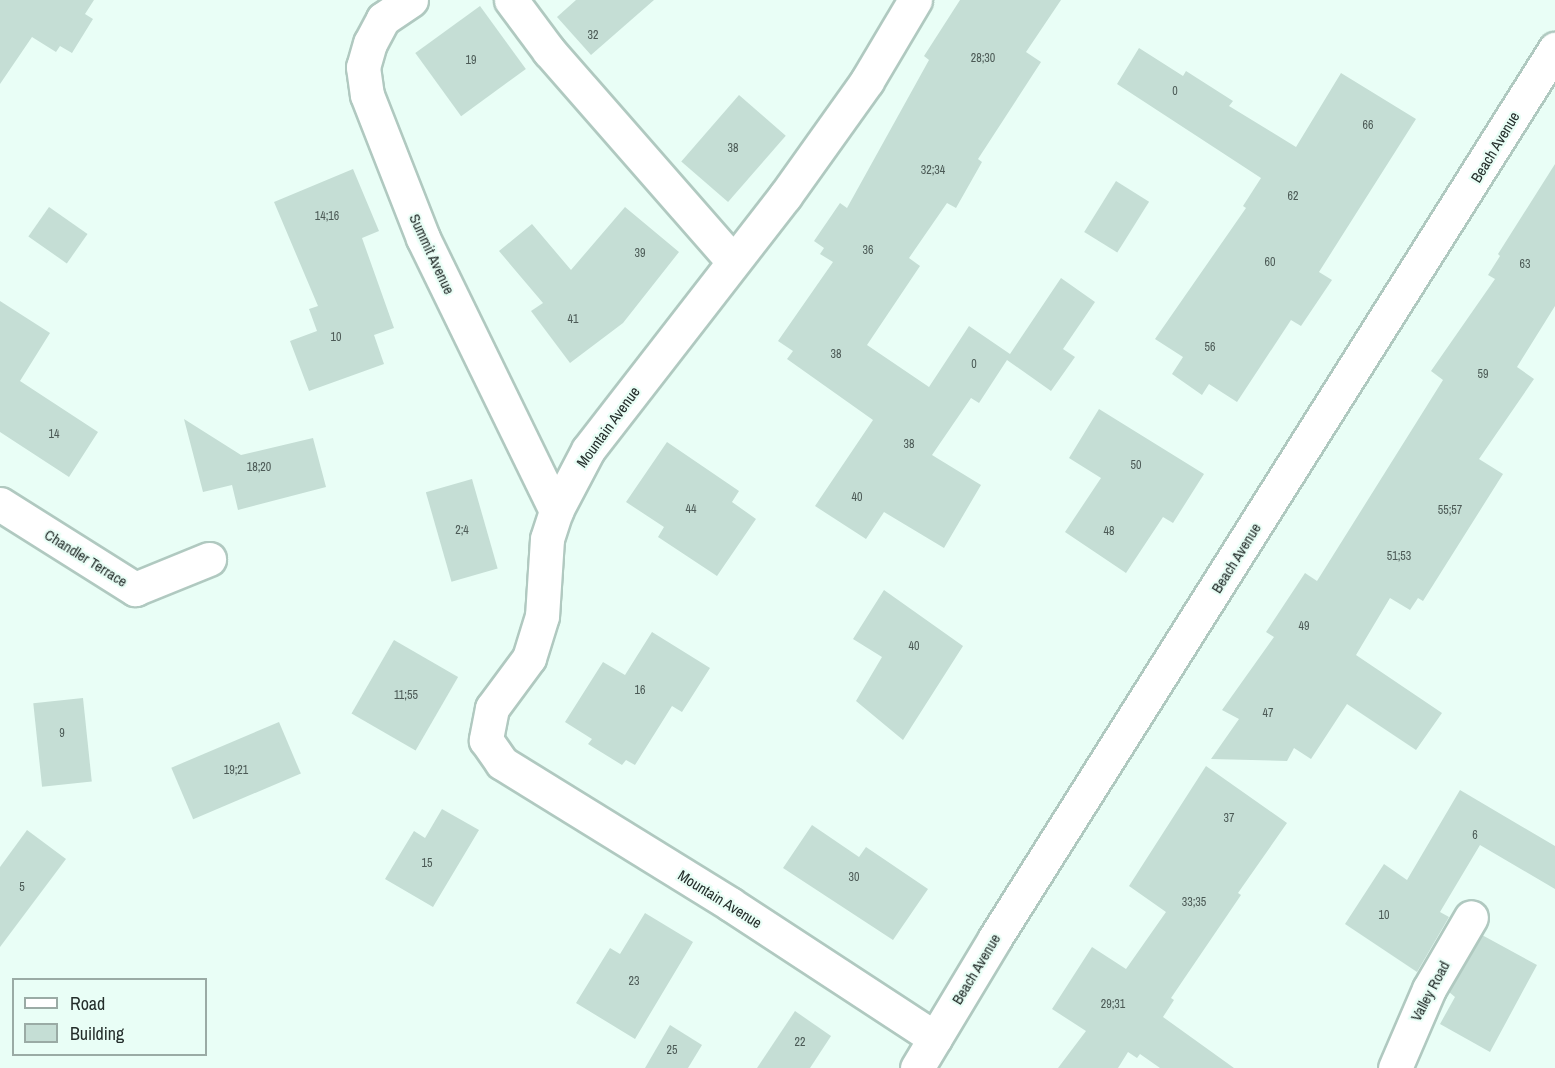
<!DOCTYPE html>
<style>
body{margin:0}
#map{position:relative;width:1555px;height:1068px;overflow:hidden;background:#e9fef6;font-family:"Archivo Narrow",sans-serif}
div>[style]{position:absolute}
.building>*{inset:0;background:#c5ded5;transform-origin:0 0}
.roads{filter:drop-shadow(2px 0 #b0c9c0) drop-shadow(-2px 0 #b0c9c0) drop-shadow(0 2px #b0c9c0) drop-shadow(0 -2px #b0c9c0)}
.minor>*{height:33px;margin:-16.5px;padding:0 16.5px;transform-origin:16.5px;border-radius:16.5px;background:#fff}
span{translate:-50% -50%;white-space:nowrap;text-align:center;line-height:1.15;-webkit-text-stroke:4.5px #e9fef6;paint-order:stroke}
.number-label{font-size:12px;color:#4c5a56}
.number-label span{-webkit-text-stroke-width:0}
.street-label{font-size:15px;color:#242e2b}
.legend{position:absolute;left:12px;top:978px;width:195px;height:78px;box-sizing:border-box;background:#e9fef6;border:2px solid #9aaba5;margin:0;padding:8px 10px;list-style:none;font-size:18px;color:#242e2b}
.legend li{display:flex;align-items:center;gap:12px;height:30px}
.legend b{width:30px;border:2px solid #9aaba5}
</style>
<div id="map">
<div class="building">
<div style="clip-path:polygon(0 0,94px 0,85px 14px,93px 19px,72px 53px,60px 46px,56px 52px,32px 37px,0 84px)"></div>
<div style="clip-path:polygon(576px 0,654px 0,591px 55px,557px 17px)"></div>
<div style="clip-path:polygon(960px 0,1061px 0,1026px 52px,1041px 62px,978px 159px,982px 162px,956px 208px,947px 203px,909px 258px,920px 266px,867px 345px,929px 387px,969px 326px,1010px 354px,1061px 278px,1095px 302px,1063px 349px,1075px 357px,1051px 391px,1007px 360px,979px 403px,971px 398px,932px 455px,981px 485px,944px 548px,884px 512px,866px 539px,815px 506px,873px 420px,787px 359px,793px 351px,778px 341px,833px 262px,820px 254px,824px 248px,814px 241px,840px 203px,847px 208px,929px 60px,924px 56px)"></div>
<div style="left:480px;top:6px;width:78px;height:80px;rotate:54deg"></div>
<div style="clip-path:polygon(1139px 48px,1183px 76px,1186px 71px,1233px 101px,1229px 106px,1296px 147px,1341px 73px,1416px 119px,1319px 272px,1332px 280px,1301px 326px,1291px 320px,1237px 402px,1209px 384px,1202px 395px,1172px 374px,1183px 357px,1155px 339px,1246px 208px,1243px 206px,1261px 178px,1117px 84px)"></div>
<div style="left:739px;top:95px;width:62px;height:88px;rotate:41deg"></div>
<div style="clip-path:polygon(1555px 164px,1555px 306px,1517px 367px,1534px 379px,1479px 459px,1503px 474px,1423px 601px,1418px 598px,1410px 610px,1390px 598px,1356px 655px,1442px 713px,1416px 750px,1347px 704px,1311px 759px,1294px 748px,1287px 761px,1211px 759px,1239px 719px,1222px 710px,1274px 637px,1266px 632px,1305px 573px,1317px 581px,1443px 380px,1431px 371px,1495px 279px,1488px 275px,1500px 256px,1498px 254px)"></div>
<div style="clip-path:polygon(353px 169px,379px 231px,362px 238px,394px 328px,374px 335px,384px 364px,309px 391px,290px 341px,317px 331px,309px 309px,318px 306px,274px 202px)"></div>
<div style="left:1116px;top:181px;width:39px;height:60px;rotate:32deg"></div>
<div style="left:49px;top:207px;width:47px;height:36px;rotate:35deg"></div>
<div style="clip-path:polygon(625px 207px,679px 252px,623px 323px,570px 363px,531px 311px,543px 303px,499px 251px,532px 224px,571px 270px)"></div>
<div style="clip-path:polygon(0 301px,50px 333px,20px 381px,98px 432px,69px 477px,0 432px)"></div>
<div style="clip-path:polygon(1099px 409px,1204px 474px,1173px 523px,1163px 517px,1126px 573px,1065px 532px,1101px 478px,1069px 458px)"></div>
<div style="clip-path:polygon(184px 419px,241px 455px,313px 438px,326px 487px,238px 510px,232px 485px,203px 492px)"></div>
<div style="clip-path:polygon(667px 442px,739px 491px,732px 502px,756px 519px,717px 576px,658px 537px,664px 527px,626px 502px)"></div>
<div style="left:472px;top:479px;width:93px;height:48px;rotate:74deg"></div>
<div style="clip-path:polygon(884px 590px,963px 646px,903px 740px,856px 701px,882px 657px,853px 639px)"></div>
<div style="clip-path:polygon(652px 632px,710px 668px,682px 712px,672px 706px,635px 765px,626px 760px,622px 765px,588px 744px,592px 739px,565px 722px,603px 662px,625px 675px)"></div>
<div style="left:394px;top:640px;width:74px;height:85px;rotate:30deg"></div>
<div style="left:83px;top:698px;width:84px;height:50px;rotate:84deg"></div>
<div style="left:279px;top:722px;width:56px;height:117px;rotate:67deg"></div>
<div style="clip-path:polygon(1206px 766px,1287px 823px,1238px 893px,1241px 895px,1171px 998px,1174px 1000px,1163px 1017px,1234px 1068px,1160px 1068px,1140px 1054px,1137px 1058px,1128px 1052px,1118px 1068px,1058px 1068px,1086px 1031px,1052px 1009px,1092px 947px,1126px 969px,1166px 912px,1129px 886px)"></div>
<div style="clip-path:polygon(1460px 790px,1555px 846px,1555px 889px,1480px 845px,1440px 912px,1449px 917px,1417px 972px,1345px 924px,1384px 864px,1407px 880px)"></div>
<div style="clip-path:polygon(442px 809px,479px 830px,433px 907px,385px 879px,414px 831px,425px 838px)"></div>
<div style="clip-path:polygon(812px 825px,859px 857px,866px 847px,928px 889px,893px 940px,783px 868px)"></div>
<div style="clip-path:polygon(27px 830px,66px 859px,0 947px,0 867px)"></div>
<div style="clip-path:polygon(645px 913px,693px 942px,635px 1039px,576px 1003px,610px 948px,620px 954px)"></div>
<div style="clip-path:polygon(1482px 935px,1537px 965px,1490px 1052px,1440px 1024px,1455px 997px,1449px 992px)"></div>
<div style="clip-path:polygon(795px 1011px,831px 1036px,810px 1068px,757px 1068px)"></div>
<div style="clip-path:polygon(670px 1025px,702px 1045px,688px 1068px,645px 1068px)"></div>
</div>
<div class="roads">
<div class="minor">
<div style="left:411px;top:0;width:34px;rotate:146deg"></div>
<div style="left:383px;top:19px;width:27px;rotate:118deg"></div>
<div style="left:370px;top:43px;width:25px;rotate:106deg"></div>
<div style="left:363px;top:67px;width:28px;rotate:82deg"></div>
<div style="left:367px;top:95px;width:154px;rotate:68.6deg"></div>
<div style="left:423px;top:238px;width:304px;rotate:64deg"></div>
<div style="left:511px;top:0;width:64px;rotate:53.3deg"></div>
<div style="left:549px;top:51px;width:279px;rotate:48.8deg"></div>
<div style="left:915px;top:0;width:94px;rotate:120.7deg"></div>
<div style="left:867px;top:81px;width:141px;rotate:125.5deg"></div>
<div style="left:785px;top:196px;width:321px;rotate:127.8deg"></div>
<div style="left:588px;top:450px;width:69px;rotate:117.7deg"></div>
<div style="left:556px;top:511px;width:29px;rotate:108deg"></div>
<div style="left:547px;top:539px;width:77px;rotate:93.7deg"></div>
<div style="left:542px;top:616px;width:44px;rotate:107.2deg"></div>
<div style="left:529px;top:658px;width:62px;rotate:126.5deg"></div>
<div style="left:492px;top:708px;width:33px;rotate:101deg"></div>
<div style="left:486px;top:740px;width:28px;rotate:55deg"></div>
<div style="left:502px;top:763px;width:268px;rotate:31.7deg"></div>
<div style="left:730px;top:904px;width:245px;rotate:33.2deg"></div>
<div style="left:0;top:504px;width:160px;rotate:32.2deg"></div>
<div style="left:135px;top:589px;width:80px;rotate:-22.1deg"></div>
<div style="left:917px;top:1068px;width:152px;rotate:-59deg"></div>
<div style="left:995px;top:938px;width:1051px;rotate:-57.79deg"></div>
<div style="left:1395px;top:1068px;width:86px;rotate:-66.7deg"></div>
<div style="left:1429px;top:989px;width:83px;rotate:-59.7deg"></div>
</div>
</div>
<div class="number-label">
<span style="left:593px;top:36px">32</span>
<span style="left:983px;top:59px">28;30</span>
<span style="left:471px;top:61px">19</span>
<span style="left:1175px;top:92px">0</span>
<span style="left:1368px;top:126px">66</span>
<span style="left:733px;top:149px">38</span>
<span style="left:933px;top:171px">32;34</span>
<span style="left:1293px;top:197px">62</span>
<span style="left:327px;top:217px">14;16</span>
<span style="left:868px;top:251px">36</span>
<span style="left:640px;top:254px">39</span>
<span style="left:1270px;top:263px">60</span>
<span style="left:1525px;top:265px">63</span>
<span style="left:573px;top:320px">41</span>
<span style="left:336px;top:338px">10</span>
<span style="left:1210px;top:348px">56</span>
<span style="left:836px;top:355px">38</span>
<span style="left:974px;top:365px">0</span>
<span style="left:1483px;top:375px">59</span>
<span style="left:54px;top:435px">14</span>
<span style="left:909px;top:445px">38</span>
<span style="left:1136px;top:466px">50</span>
<span style="left:259px;top:468px">18;20</span>
<span style="left:857px;top:498px">40</span>
<span style="left:691px;top:510px">44</span>
<span style="left:1450px;top:511px">55;57</span>
<span style="left:462px;top:531px">2;4</span>
<span style="left:1109px;top:532px">48</span>
<span style="left:1399px;top:557px">51;53</span>
<span style="left:1304px;top:627px">49</span>
<span style="left:914px;top:647px">40</span>
<span style="left:640px;top:691px">16</span>
<span style="left:406px;top:696px">11;55</span>
<span style="left:1268px;top:714px">47</span>
<span style="left:62px;top:734px">9</span>
<span style="left:236px;top:771px">19;21</span>
<span style="left:1229px;top:819px">37</span>
<span style="left:1475px;top:836px">6</span>
<span style="left:427px;top:864px">15</span>
<span style="left:854px;top:878px">30</span>
<span style="left:22px;top:888px">5</span>
<span style="left:1194px;top:903px">33;35</span>
<span style="left:1384px;top:916px">10</span>
<span style="left:634px;top:982px">23</span>
<span style="left:1113px;top:1005px">29;31</span>
<span style="left:800px;top:1043px">22</span>
<span style="left:672px;top:1051px">25</span>
</div>
<div class="street-label">
<span style="left:1495px;top:147px;rotate:-59deg">Beach Avenue</span>
<span style="left:432px;top:254px;rotate:65deg">Summit Avenue</span>
<span style="left:608px;top:427px;rotate:-54deg">Mountain Avenue</span>
<span style="left:86px;top:558px;rotate:32deg">Chandler Terrace</span>
<span style="left:1236px;top:558px;rotate:-58deg">Beach Avenue</span>
<span style="left:720px;top:899px;rotate:32deg">Mountain Avenue</span>
<span style="left:976px;top:969px;rotate:-59deg">Beach Avenue</span>
<span style="left:1430px;top:991px;rotate:-62deg">Valley Road</span>
</div>
<ul class="legend">
<li><b style="height:8px;background:#fff"></b>Road</li>
<li><b style="height:16px;background:#c5ded5"></b>Building</li>
</ul>
</div>
